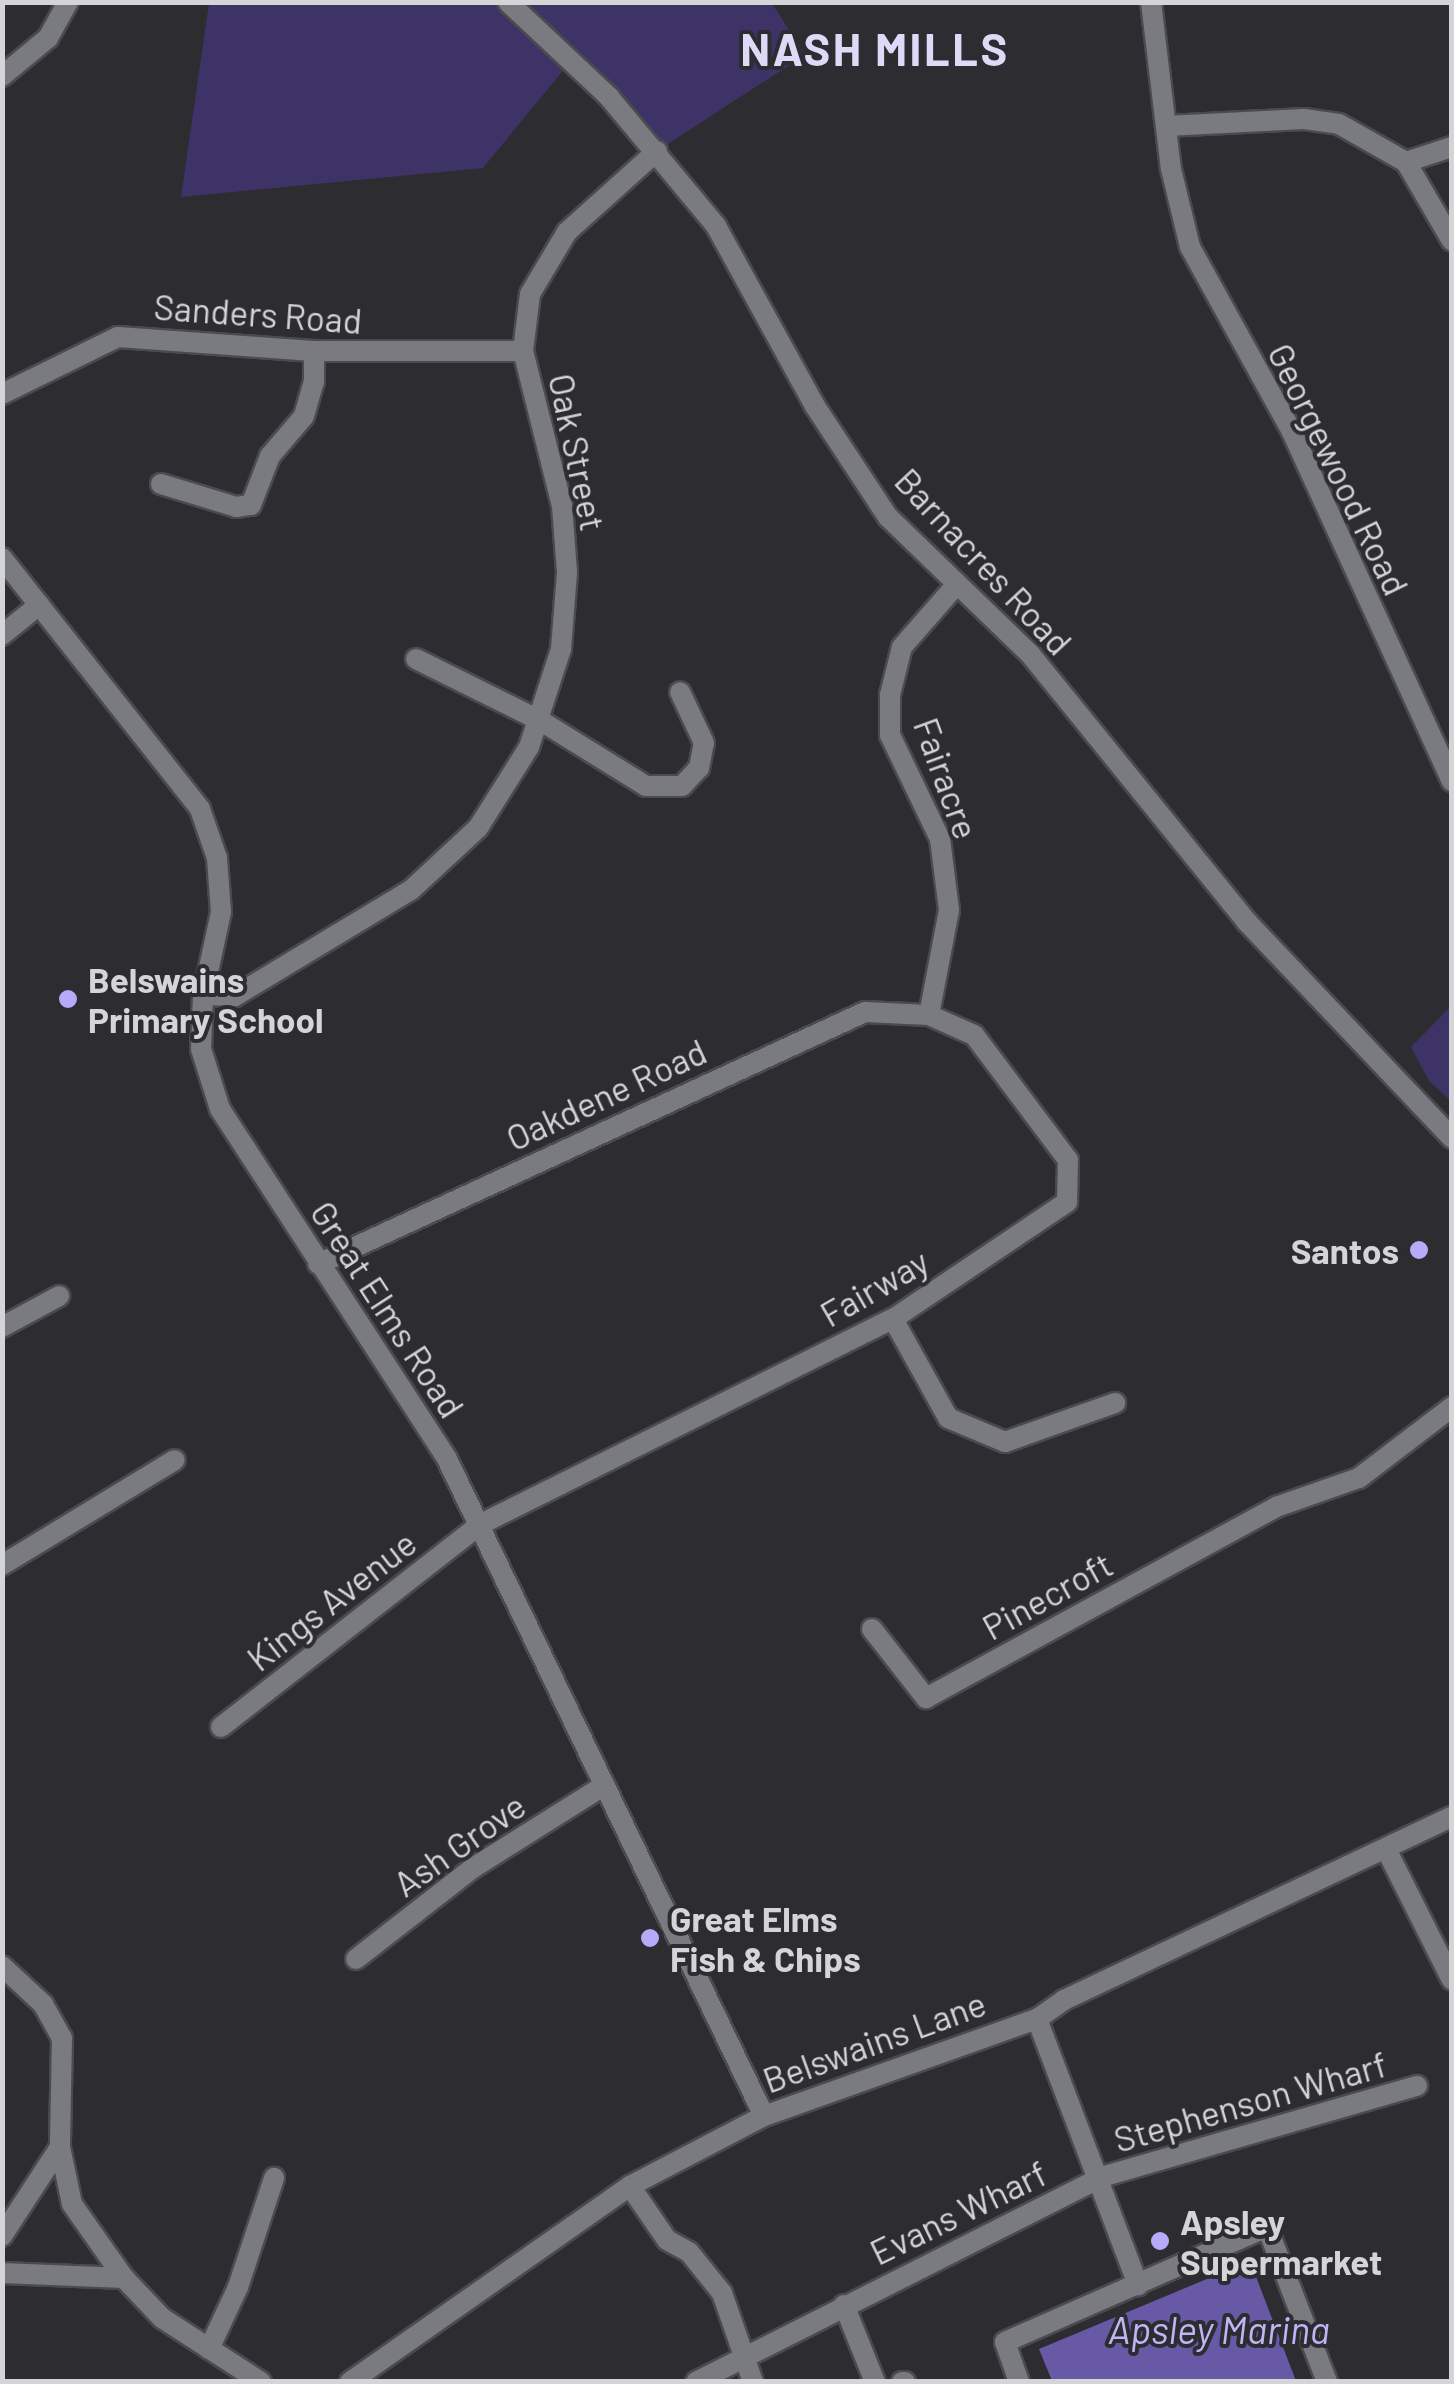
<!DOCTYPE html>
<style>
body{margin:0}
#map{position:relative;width:1454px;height:2384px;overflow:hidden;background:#2c2c31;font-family:Barlow,sans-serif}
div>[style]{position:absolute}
.green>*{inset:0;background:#3d3367}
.water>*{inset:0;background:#6859a7}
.roads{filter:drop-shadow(2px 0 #4b4a4e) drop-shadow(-2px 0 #4b4a4e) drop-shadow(0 2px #4b4a4e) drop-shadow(0 -2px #4b4a4e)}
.minor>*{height:20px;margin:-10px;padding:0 10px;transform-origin:10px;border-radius:10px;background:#7a7a81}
.tertiary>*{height:20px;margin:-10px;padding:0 10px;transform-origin:10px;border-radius:10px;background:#7a7a81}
.dots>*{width:28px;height:28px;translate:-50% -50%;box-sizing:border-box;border:5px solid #2c2c31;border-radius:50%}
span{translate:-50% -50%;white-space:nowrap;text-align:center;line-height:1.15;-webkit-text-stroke:8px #2c2c31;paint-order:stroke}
.street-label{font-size:35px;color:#d5d5d8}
.poi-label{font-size:35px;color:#d5d5d8;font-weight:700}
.left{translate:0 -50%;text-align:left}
.right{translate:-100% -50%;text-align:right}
.water-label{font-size:38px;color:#bdb5f4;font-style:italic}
.district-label{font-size:45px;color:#dddaf7;font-weight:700;letter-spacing:2.5px}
.frame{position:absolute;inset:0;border:5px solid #d5d5d8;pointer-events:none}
</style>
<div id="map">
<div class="green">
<div style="clip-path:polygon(508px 2px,521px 14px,536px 2px,772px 3px,805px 55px,657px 151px,571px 61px,483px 168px,181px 197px,209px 3px)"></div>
<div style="clip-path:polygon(1451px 1006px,1451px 1101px,1429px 1081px,1411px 1047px)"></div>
</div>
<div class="water">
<div style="clip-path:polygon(1250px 2261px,1296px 2381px,1052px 2381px,1039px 2349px)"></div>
</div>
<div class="roads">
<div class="minor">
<div style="left:2px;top:76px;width:60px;rotate:-39.6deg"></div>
<div style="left:48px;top:38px;width:41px;rotate:-60.9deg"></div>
<div style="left:1166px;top:126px;width:138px;rotate:-2.9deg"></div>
<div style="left:1304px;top:119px;width:35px;rotate:8deg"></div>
<div style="left:1339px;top:124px;width:77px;rotate:29.6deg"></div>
<div style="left:1406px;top:162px;width:48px;rotate:-18.1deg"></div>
<div style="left:1406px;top:162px;width:91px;rotate:59.8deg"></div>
<div style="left:2px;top:394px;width:129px;rotate:-26.2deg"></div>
<div style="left:118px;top:337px;width:196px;rotate:4.1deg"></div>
<div style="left:314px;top:351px;width:209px"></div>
<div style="left:161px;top:484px;width:78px;rotate:17deg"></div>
<div style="left:236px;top:507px;width:15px;rotate:-8deg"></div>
<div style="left:251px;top:505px;width:53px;rotate:-68.8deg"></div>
<div style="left:270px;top:456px;width:52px;rotate:-49.6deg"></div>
<div style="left:304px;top:416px;width:35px;rotate:-74deg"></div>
<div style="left:314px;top:382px;width:31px;rotate:-90deg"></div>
<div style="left:2px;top:558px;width:320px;rotate:51.7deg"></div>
<div style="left:200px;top:809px;width:52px;rotate:70.9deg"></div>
<div style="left:217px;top:858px;width:54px;rotate:85.8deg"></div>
<div style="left:221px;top:912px;width:85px;rotate:102.2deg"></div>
<div style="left:203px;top:995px;width:54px;rotate:92.1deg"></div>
<div style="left:201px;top:1049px;width:63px;rotate:72.4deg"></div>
<div style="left:220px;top:1109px;width:417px;rotate:57deg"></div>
<div style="left:447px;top:1459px;width:729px;rotate:64.24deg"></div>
<div style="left:2px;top:635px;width:48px;rotate:-39deg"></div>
<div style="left:416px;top:659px;width:140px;rotate:26.4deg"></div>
<div style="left:541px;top:721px;width:123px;rotate:31.8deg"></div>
<div style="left:646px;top:786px;width:36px"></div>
<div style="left:682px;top:786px;width:25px;rotate:-47deg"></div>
<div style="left:699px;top:768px;width:25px;rotate:-79deg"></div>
<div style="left:704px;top:743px;width:56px;rotate:-115.2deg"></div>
<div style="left:203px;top:995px;width:32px;rotate:2deg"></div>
<div style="left:235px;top:996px;width:205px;rotate:-31.1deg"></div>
<div style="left:411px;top:890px;width:91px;rotate:-42.8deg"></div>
<div style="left:478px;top:828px;width:96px;rotate:-57.8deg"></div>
<div style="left:529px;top:747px;width:103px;rotate:-71.9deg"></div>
<div style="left:561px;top:649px;width:77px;rotate:-85.5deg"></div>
<div style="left:567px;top:572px;width:66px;rotate:-94.3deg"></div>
<div style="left:562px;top:506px;width:160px;rotate:-104.1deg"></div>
<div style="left:523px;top:351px;width:57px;rotate:-83deg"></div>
<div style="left:530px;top:294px;width:72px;rotate:-59.2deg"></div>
<div style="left:567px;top:232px;width:121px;rotate:-42deg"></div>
<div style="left:929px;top:1015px;width:107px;rotate:-79.2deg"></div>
<div style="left:949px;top:910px;width:72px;rotate:-97.2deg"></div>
<div style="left:940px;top:839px;width:115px;rotate:-115.7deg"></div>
<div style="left:890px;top:735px;width:40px;rotate:-90deg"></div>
<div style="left:890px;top:695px;width:49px;rotate:-76deg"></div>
<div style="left:902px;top:647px;width:84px;rotate:-48.9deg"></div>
<div style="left:893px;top:1319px;width:113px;rotate:60.9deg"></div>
<div style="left:948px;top:1418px;width:62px;rotate:22.8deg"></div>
<div style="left:1005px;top:1442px;width:117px;rotate:-19.5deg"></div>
<div style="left:2px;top:1327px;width:65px;rotate:-28.5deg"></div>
<div style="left:2px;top:1565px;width:202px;rotate:-31.3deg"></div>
<div style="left:872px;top:1629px;width:88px;rotate:52deg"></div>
<div style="left:926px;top:1698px;width:399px;rotate:-28.6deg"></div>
<div style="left:1276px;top:1507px;width:88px;rotate:-19.3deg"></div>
<div style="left:1359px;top:1478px;width:117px;rotate:-37.4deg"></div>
<div style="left:221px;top:1727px;width:330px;rotate:-38deg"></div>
<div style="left:481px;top:1524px;width:460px;rotate:-26.5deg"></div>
<div style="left:893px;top:1319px;width:210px;rotate:-33.9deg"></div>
<div style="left:1067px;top:1202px;width:42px;rotate:-88.6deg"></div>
<div style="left:1068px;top:1160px;width:156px;rotate:-126.9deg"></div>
<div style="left:974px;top:1035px;width:49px;rotate:-156deg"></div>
<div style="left:929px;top:1015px;width:64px;rotate:-177.3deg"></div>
<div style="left:865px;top:1012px;width:602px;rotate:155.26deg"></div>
<div style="left:1387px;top:1851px;width:144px;rotate:63.3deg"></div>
<div style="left:356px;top:1959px;width:148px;rotate:-37.9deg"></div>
<div style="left:473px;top:1868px;width:154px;rotate:-32.2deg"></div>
<div style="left:2px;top:1966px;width:56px;rotate:42.8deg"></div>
<div style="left:43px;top:2004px;width:39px;rotate:61deg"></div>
<div style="left:62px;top:2038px;width:109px;rotate:91.1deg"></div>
<div style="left:60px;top:2147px;width:58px;rotate:78.1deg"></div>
<div style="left:72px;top:2204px;width:90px;rotate:54.9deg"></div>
<div style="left:124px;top:2278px;width:55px;rotate:46.5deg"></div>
<div style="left:162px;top:2318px;width:118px;rotate:32.9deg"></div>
<div style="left:1037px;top:2019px;width:285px;rotate:69.2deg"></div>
<div style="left:630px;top:2186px;width:65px;rotate:55.6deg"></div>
<div style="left:667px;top:2240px;width:25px;rotate:29deg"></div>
<div style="left:689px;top:2252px;width:53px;rotate:51.2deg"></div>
<div style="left:722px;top:2293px;width:94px;rotate:70.8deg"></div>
<div style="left:2px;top:2236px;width:106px;rotate:-56.9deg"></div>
<div style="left:2px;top:2273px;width:122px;rotate:2.3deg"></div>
<div style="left:844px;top:2305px;width:83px;rotate:68.1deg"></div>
<div style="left:209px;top:2349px;width:68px;rotate:-64.9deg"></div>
<div style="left:238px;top:2287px;width:115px;rotate:-71.7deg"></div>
<div style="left:696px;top:2382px;width:454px;rotate:-26.8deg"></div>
<div style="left:1101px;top:2177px;width:329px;rotate:-16.1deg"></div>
<div style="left:902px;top:2382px;width:3px"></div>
<div style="left:1019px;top:2382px;width:42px;rotate:-109.3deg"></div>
<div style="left:1005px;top:2342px;width:286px;rotate:-23.7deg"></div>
<div style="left:1267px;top:2227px;width:166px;rotate:68.8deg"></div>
</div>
<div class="tertiary">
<div style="left:508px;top:2px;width:139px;rotate:43.2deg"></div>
<div style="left:609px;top:97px;width:168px;rotate:50.3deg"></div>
<div style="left:716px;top:226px;width:205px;rotate:61.2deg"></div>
<div style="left:815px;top:406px;width:133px;rotate:56.7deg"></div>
<div style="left:888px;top:517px;width:197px;rotate:44deg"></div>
<div style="left:1030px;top:654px;width:345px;rotate:51deg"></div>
<div style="left:1247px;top:922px;width:298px;rotate:46.5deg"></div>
<div style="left:1151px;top:2px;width:168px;rotate:83.2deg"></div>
<div style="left:1171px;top:169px;width:80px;rotate:76.3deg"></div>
<div style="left:1190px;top:247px;width:211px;rotate:61.1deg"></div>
<div style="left:1292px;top:432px;width:384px;rotate:65.4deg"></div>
<div style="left:350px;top:2382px;width:342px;rotate:-35deg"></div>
<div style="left:630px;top:2186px;width:151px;rotate:-27.6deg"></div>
<div style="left:764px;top:2116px;width:290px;rotate:-19.6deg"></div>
<div style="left:1037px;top:2019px;width:33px;rotate:-35deg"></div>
<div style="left:1064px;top:2000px;width:429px;rotate:-25.3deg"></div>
</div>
</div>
<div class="dots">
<div style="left:68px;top:999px;background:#b6abf8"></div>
<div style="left:1419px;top:1250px;background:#b6abf8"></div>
<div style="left:650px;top:1938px;background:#b6abf8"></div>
<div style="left:1160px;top:2241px;background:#b6abf8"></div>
</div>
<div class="street-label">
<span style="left:258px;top:313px;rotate:4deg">Sanders Road</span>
<span style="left:578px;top:452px;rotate:78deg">Oak Street</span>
<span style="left:1339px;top:469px;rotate:64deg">Georgewood Road</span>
<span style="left:984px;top:561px;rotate:47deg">Barnacres Road</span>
<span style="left:947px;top:778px;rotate:70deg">Fairacre</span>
<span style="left:606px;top:1094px;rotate:-25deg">Oakdene Road</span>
<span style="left:874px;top:1287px;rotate:-30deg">Fairway</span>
<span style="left:388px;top:1309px;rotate:57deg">Great Elms Road</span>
<span style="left:1047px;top:1595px;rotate:-29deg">Pinecroft</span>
<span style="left:331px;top:1600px;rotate:-38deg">Kings Avenue</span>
<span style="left:459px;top:1844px;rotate:-35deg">Ash Grove</span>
<span style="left:874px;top:2041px;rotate:-20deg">Belswains Lane</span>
<span style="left:1250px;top:2101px;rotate:-16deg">Stephenson Wharf</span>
<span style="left:958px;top:2212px;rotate:-26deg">Evans Wharf</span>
</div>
<div class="poi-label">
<span class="left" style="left:88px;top:999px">Belswains<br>Primary School</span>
<span class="right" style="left:1399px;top:1250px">Santos</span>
<span class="left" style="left:670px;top:1938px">Great Elms<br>Fish &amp; Chips</span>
<span class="left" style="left:1180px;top:2241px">Apsley<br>Supermarket</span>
</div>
<div class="water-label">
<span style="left:1219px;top:2330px">Apsley Marina</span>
</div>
<div class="district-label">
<span style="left:875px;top:49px">NASH MILLS</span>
</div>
<div class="frame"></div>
</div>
